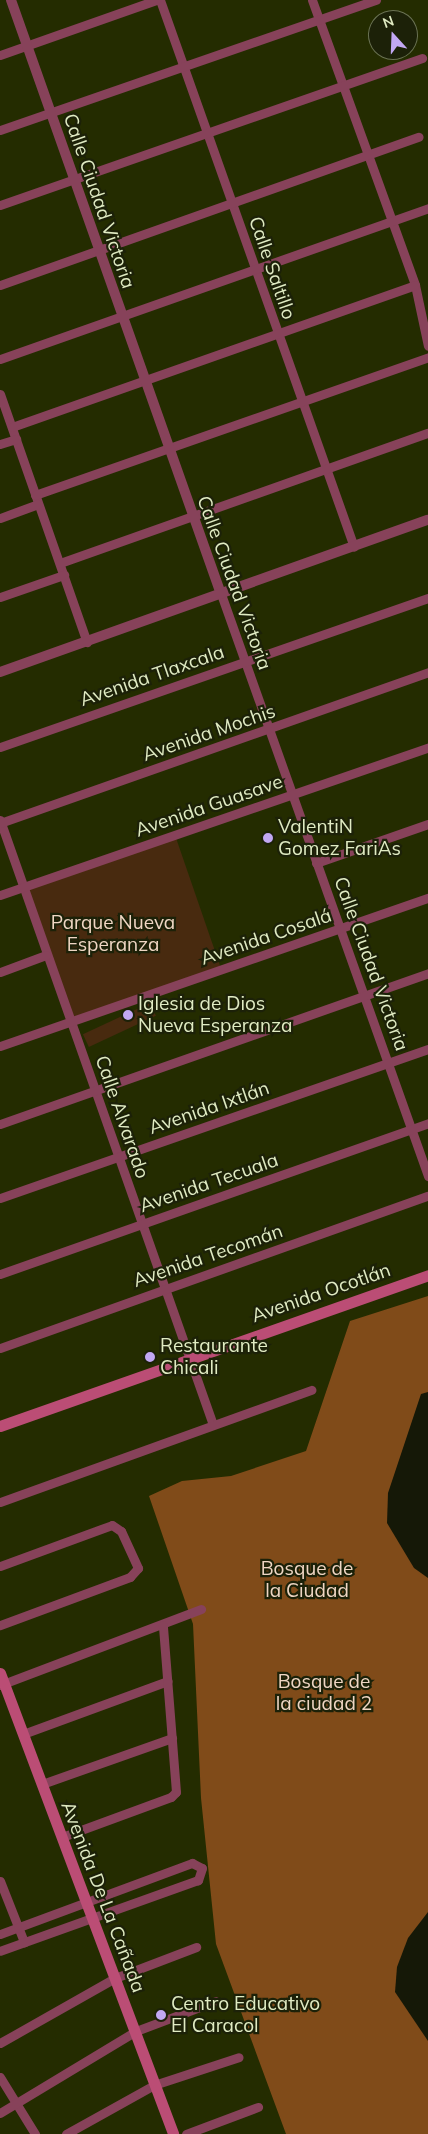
<!DOCTYPE html>
<meta charset="utf-8">
<style>
body{margin:0}
#map{position:relative;width:428px;height:2134px;overflow:hidden;background:#242c00;font-family:Mulish,sans-serif}
div>[style]{position:absolute}
.green>*{inset:0;background:#482a0f;transform-origin:0 0}
.forest>*{inset:0;background:#804b19}
.water>*{inset:0;background:#151807}
.minor>*{height:9px;margin:-4.5px;padding:0 4.5px;transform-origin:4.5px;border-radius:4.5px;background:#87425a}
.tertiary>*{height:10px;margin:-5px;padding:0 5px;transform-origin:5px;border-radius:5px;background:#87425a}
.secondary>*{height:11px;margin:-5.5px;padding:0 5.5px;transform-origin:5.5px;border-radius:5.5px;background:#bb4d75}
.dots>*{width:14px;height:14px;translate:-50% -50%;box-sizing:border-box;border:2px solid #1c2108;border-radius:50%}
span{translate:-50% -50%;white-space:nowrap;text-align:center;line-height:1.15;-webkit-text-stroke:4.5px #1c2108;paint-order:stroke}
.street-label{font-size:19px;color:#e0ebc3}
.poi-label{font-size:19px;color:#e0ebc3}
.left{translate:0 -50%;text-align:left}
.park-label{font-size:19px;color:#efd6c3}
.north{position:absolute;left:368px;top:10px;width:50px;height:50px;box-sizing:border-box;background:#1c2108;border:1px solid #6a7253;border-radius:50%;rotate:340deg;font-size:14px;font-weight:700;line-height:20px;text-align:center;color:#e0ebc3}
.north::after{content:'';display:block;margin:auto;width:18px;height:22px;background:#c2a8f3;clip-path:polygon(50% 0,100% 100%,50% 72%,0 100%)}
</style>
<div id="map">
<div class="green">
<div style="left:176px;top:838px;width:140px;height:160px;rotate:71deg"></div>
<div style="left:150px;top:1003px;width:14px;height:74px;rotate:65deg"></div>
</div>
<div class="forest">
<div style="clip-path:polygon(428px 1296px,428px 2134px,286px 2134px,216px 1944px,201px 1798px,193px 1624px,149px 1496px,182px 1481px,231px 1476px,306px 1451px,350px 1321px)"></div>
</div>
<div class="water">
<div style="clip-path:polygon(428px 1392px,428px 1578px,414px 1568px,387px 1523px,388px 1493px,421px 1394px)"></div>
<div style="clip-path:polygon(428px 1912px,428px 2041px,395px 1992px,397px 1967px,408px 1938px)"></div>
</div>
<div class="minor">
<div style="left:160px;top:0;width:580px;rotate:70.47deg"></div>
<div style="left:312px;top:0;width:303px;rotate:70.1deg"></div>
<div style="left:415px;top:285px;width:62px;rotate:78deg"></div>
<div style="left:0;top:55px;width:165px;rotate:-19.4deg"></div>
<div style="left:0;top:130px;width:398px;rotate:-19.1deg"></div>
<div style="left:0;top:205px;width:447px;rotate:-19.2deg"></div>
<div style="left:0;top:285px;width:444px;rotate:-19.5deg"></div>
<div style="left:0;top:359px;width:454px;rotate:-19.4deg"></div>
<div style="left:0;top:394px;width:263px;rotate:70.7deg"></div>
<div style="left:12px;top:427px;width:427px;rotate:-19.4deg"></div>
<div style="left:0;top:444px;width:17px;rotate:-17deg"></div>
<div style="left:35px;top:495px;width:417px;rotate:-19.3deg"></div>
<div style="left:0;top:518px;width:40px;rotate:-20.2deg"></div>
<div style="left:60px;top:563px;width:390px;rotate:-19.5deg"></div>
<div style="left:221px;top:594px;width:618px;rotate:70.42deg"></div>
<div style="left:0;top:597px;width:68px;rotate:-19deg"></div>
<div style="left:0;top:747px;width:453px;rotate:-19.2deg"></div>
<div style="left:0;top:820px;width:641px;rotate:70.6deg"></div>
<div style="left:0;top:823px;width:454px;rotate:-19.4deg"></div>
<div style="left:316px;top:863px;width:119px;rotate:-19.2deg"></div>
<div style="left:0;top:895px;width:453px;rotate:-19deg"></div>
<div style="left:0;top:972px;width:49px;rotate:-20.3deg"></div>
<div style="left:0;top:1046px;width:453px;rotate:-19.1deg"></div>
<div style="left:0;top:1124px;width:454px;rotate:-19.4deg"></div>
<div style="left:0;top:1198px;width:453px;rotate:-19.2deg"></div>
<div style="left:0;top:1274px;width:454px;rotate:-19.4deg"></div>
<div style="left:0;top:1348px;width:454px;rotate:-19.6deg"></div>
<div style="left:0;top:1502px;width:331px;rotate:-19.8deg"></div>
<div style="left:0;top:1566px;width:119px;rotate:-20.1deg"></div>
<div style="left:112px;top:1525px;width:11px;rotate:34deg"></div>
<div style="left:121px;top:1531px;width:41px;rotate:65.3deg"></div>
<div style="left:138px;top:1568px;width:12px;rotate:132deg"></div>
<div style="left:130px;top:1577px;width:139px;rotate:159.7deg"></div>
<div style="left:0;top:1685px;width:215px;rotate:-20.7deg"></div>
<div style="left:23px;top:1734px;width:154px;rotate:-20.1deg"></div>
<div style="left:42px;top:1784px;width:138px;rotate:-19.5deg"></div>
<div style="left:62px;top:1837px;width:116px;rotate:-20.2deg"></div>
<div style="left:171px;top:1797px;width:7px;rotate:-45deg"></div>
<div style="left:176px;top:1792px;width:167px;rotate:-94.5deg"></div>
<div style="left:0;top:1881px;width:66px;rotate:68.5deg"></div>
<div style="left:0;top:1934px;width:205px;rotate:-20.3deg"></div>
<div style="left:192px;top:1863px;width:11px;rotate:27deg"></div>
<div style="left:202px;top:1868px;width:13px;rotate:108deg"></div>
<div style="left:198px;top:1880px;width:210px;rotate:160.3deg"></div>
<div style="left:0;top:2043px;width:132px;rotate:-29.5deg"></div>
<div style="left:115px;top:1978px;width:87px;rotate:-20.9deg"></div>
<div style="left:0;top:2077px;width:67px;rotate:58.4deg"></div>
<div style="left:0;top:2113px;width:159px;rotate:-31.1deg"></div>
<div style="left:136px;top:2031px;width:85px;rotate:-20.6deg"></div>
<div style="left:66px;top:2134px;width:101px;rotate:-29.1deg"></div>
<div style="left:154px;top:2085px;width:89px;rotate:-18.2deg"></div>
<div style="left:186px;top:2134px;width:77px;rotate:-20.6deg"></div>
</div>
<div class="tertiary">
<div style="left:11px;top:0;width:630px;rotate:70.53deg"></div>
<div style="left:0;top:672px;width:454px;rotate:-19.6deg"></div>
</div>
<div class="secondary">
<div style="left:0;top:1426px;width:454px;rotate:-19.4deg"></div>
<div style="left:0;top:1673px;width:492px;rotate:69.4deg"></div>
</div>
<div class="dots">
<div style="left:268px;top:838px;background:#c2a8f3"></div>
<div style="left:128px;top:1015px;background:#c2a8f3"></div>
<div style="left:150px;top:1357px;background:#c2a8f3"></div>
<div style="left:161px;top:2015px;background:#c2a8f3"></div>
</div>
<div class="street-label">
<span style="left:99px;top:201px;rotate:71deg">Calle Ciudad Victoria</span>
<span style="left:272px;top:268px;rotate:71deg">Calle Saltillo</span>
<span style="left:234px;top:583px;rotate:70deg">Calle Ciudad Victoria</span>
<span style="left:152px;top:676px;rotate:-19deg">Avenida Tlaxcala</span>
<span style="left:209px;top:733px;rotate:-19deg">Avenida Mochis</span>
<span style="left:209px;top:806px;rotate:-19deg">Avenida Guasave</span>
<span style="left:266px;top:937px;rotate:-19deg">Avenida Cosalá</span>
<span style="left:371px;top:964px;rotate:70deg">Calle Ciudad Victoria</span>
<span style="left:209px;top:1108px;rotate:-19deg">Avenida Ixtlán</span>
<span style="left:122px;top:1117px;rotate:71deg">Calle Alvarado</span>
<span style="left:209px;top:1183px;rotate:-19deg">Avenida Tecuala</span>
<span style="left:208px;top:1256px;rotate:-19deg">Avenida Tecomán</span>
<span style="left:321px;top:1293px;rotate:-19deg">Avenida Ocotlán</span>
<span style="left:103px;top:1897px;rotate:69deg">Avenida De La Cañada</span>
</div>
<div class="poi-label">
<span class="left" style="left:278px;top:838px">ValentiN<br>Gomez FariAs</span>
<span class="left" style="left:138px;top:1015px">Iglesia de Dios<br>Nueva Esperanza</span>
<span class="left" style="left:160px;top:1357px">Restaurante<br>Chicali</span>
<span class="left" style="left:171px;top:2015px">Centro Educativo<br>El Caracol</span>
</div>
<div class="park-label">
<span style="left:113px;top:934px">Parque Nueva<br>Esperanza</span>
<span style="left:307px;top:1580px">Bosque de<br>la Ciudad</span>
<span style="left:324px;top:1693px">Bosque de<br>la ciudad 2</span>
</div>
<div class="north">N</div>
</div>
